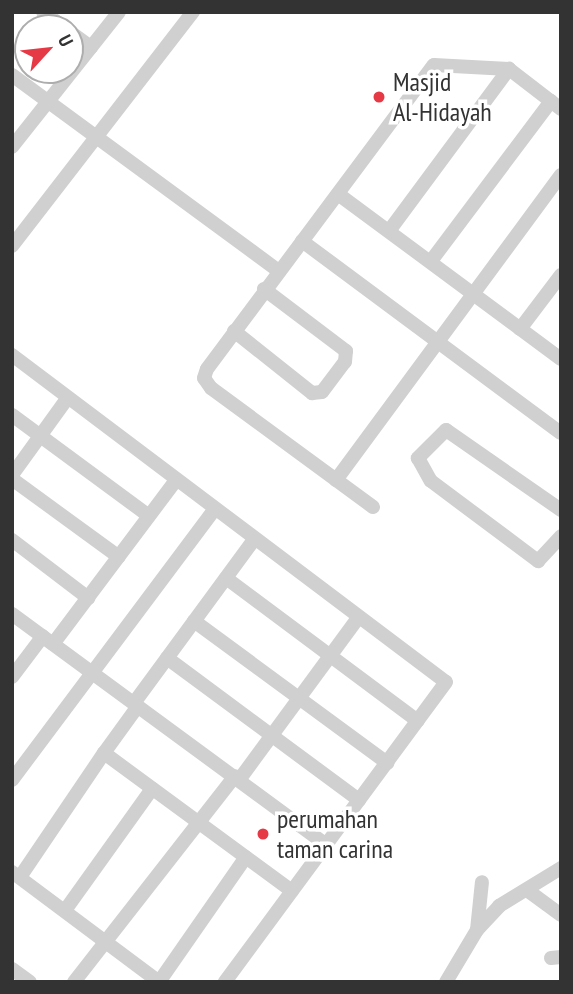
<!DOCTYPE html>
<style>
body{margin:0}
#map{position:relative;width:573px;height:994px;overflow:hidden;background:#fff;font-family:"PT Sans Narrow",sans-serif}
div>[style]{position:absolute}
.street>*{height:14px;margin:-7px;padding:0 7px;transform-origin:7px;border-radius:7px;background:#d0d0d0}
.dots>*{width:19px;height:19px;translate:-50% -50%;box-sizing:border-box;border:4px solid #fff;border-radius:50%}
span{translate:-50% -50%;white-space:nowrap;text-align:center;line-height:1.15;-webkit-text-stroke:7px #fff;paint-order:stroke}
.poi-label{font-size:26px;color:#333}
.left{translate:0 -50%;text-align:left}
.frame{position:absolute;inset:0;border:14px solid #333;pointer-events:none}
.north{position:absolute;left:14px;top:14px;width:70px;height:70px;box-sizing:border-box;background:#fff;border:2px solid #adadad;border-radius:50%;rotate:63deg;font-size:19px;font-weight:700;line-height:28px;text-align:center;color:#333}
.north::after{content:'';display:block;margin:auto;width:24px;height:32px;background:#e63946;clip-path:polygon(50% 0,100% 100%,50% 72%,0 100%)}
</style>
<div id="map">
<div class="street">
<div style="left:43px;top:12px;width:27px;rotate:36deg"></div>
<div style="left:70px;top:32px;width:26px;rotate:36deg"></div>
<div style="left:12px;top:75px;width:329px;rotate:36.3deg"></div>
<div style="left:12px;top:147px;width:172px;rotate:-51.6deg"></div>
<div style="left:338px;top:194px;width:277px;rotate:36.5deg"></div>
<div style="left:389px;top:231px;width:202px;rotate:-53.5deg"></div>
<div style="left:302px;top:241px;width:322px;rotate:36.6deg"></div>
<div style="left:12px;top:246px;width:296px;rotate:-52.3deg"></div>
<div style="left:431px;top:261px;width:200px;rotate:-53.1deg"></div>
<div style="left:520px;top:329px;width:68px;rotate:-52.8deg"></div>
<div style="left:234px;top:331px;width:100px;rotate:38.5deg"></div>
<div style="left:312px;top:393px;width:10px;rotate:-6deg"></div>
<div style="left:322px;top:392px;width:38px;rotate:-53deg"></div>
<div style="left:345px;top:362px;width:11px;rotate:-85deg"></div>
<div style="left:346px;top:351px;width:103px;rotate:-142.9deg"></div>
<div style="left:12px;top:355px;width:543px;rotate:37deg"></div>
<div style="left:446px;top:682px;width:373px;rotate:126.4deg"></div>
<div style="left:12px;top:415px;width:170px;rotate:36.4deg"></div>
<div style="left:12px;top:475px;width:92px;rotate:-54.2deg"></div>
<div style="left:12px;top:479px;width:132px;rotate:36.1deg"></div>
<div style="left:336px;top:480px;width:379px;rotate:-53.6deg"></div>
<div style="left:373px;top:507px;width:201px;rotate:-143.7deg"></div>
<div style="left:211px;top:388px;width:12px;rotate:-125deg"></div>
<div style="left:204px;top:378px;width:9px;rotate:-72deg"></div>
<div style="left:207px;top:369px;width:379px;rotate:-53.3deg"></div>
<div style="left:434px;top:65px;width:75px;rotate:3.1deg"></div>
<div style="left:509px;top:69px;width:66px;rotate:37.6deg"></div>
<div style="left:561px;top:510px;width:140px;rotate:-145.2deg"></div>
<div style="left:446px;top:430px;width:40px;rotate:135deg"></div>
<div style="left:418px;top:458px;width:26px;rotate:61deg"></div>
<div style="left:431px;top:481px;width:134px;rotate:36.8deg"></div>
<div style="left:538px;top:561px;width:34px;rotate:-47deg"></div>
<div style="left:12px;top:540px;width:96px;rotate:37.3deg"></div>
<div style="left:226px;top:578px;width:239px;rotate:36.7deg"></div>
<div style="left:12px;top:614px;width:390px;rotate:36.3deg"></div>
<div style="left:194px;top:621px;width:240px;rotate:36.3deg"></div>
<div style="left:53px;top:644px;width:201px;rotate:-53.1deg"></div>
<div style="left:167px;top:658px;width:239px;rotate:36.5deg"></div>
<div style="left:12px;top:677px;width:51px;rotate:-52.9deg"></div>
<div style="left:134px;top:703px;width:201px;rotate:-53.7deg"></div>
<div style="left:138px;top:706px;width:58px;rotate:125.9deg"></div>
<div style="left:104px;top:753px;width:233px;rotate:36.3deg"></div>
<div style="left:12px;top:780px;width:336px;rotate:-53.2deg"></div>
<div style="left:239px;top:780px;width:201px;rotate:-53.7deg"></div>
<div style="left:12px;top:872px;width:184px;rotate:36.8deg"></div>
<div style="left:20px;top:877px;width:150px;rotate:-55.9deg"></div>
<div style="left:527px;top:890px;width:42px;rotate:36.3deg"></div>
<div style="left:66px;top:909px;width:148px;rotate:-54.4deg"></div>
<div style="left:477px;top:930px;width:33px;rotate:-47deg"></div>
<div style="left:499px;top:906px;width:73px;rotate:-31.5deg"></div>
<div style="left:551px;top:958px;width:10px;rotate:-6deg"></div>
<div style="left:12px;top:969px;width:22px;rotate:36deg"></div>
<div style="left:74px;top:982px;width:261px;rotate:-52deg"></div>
<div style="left:159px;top:982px;width:152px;rotate:-55.2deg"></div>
<div style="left:446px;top:982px;width:61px;rotate:-59.2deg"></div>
<div style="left:477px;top:930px;width:48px;rotate:-84.1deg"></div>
</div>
<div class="dots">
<div style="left:379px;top:97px;background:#e63946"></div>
<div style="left:263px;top:834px;background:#e63946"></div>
</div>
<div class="poi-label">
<span class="left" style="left:393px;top:97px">Masjid<br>Al-Hidayah</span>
<span class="left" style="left:277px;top:834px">perumahan<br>taman carina</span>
</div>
<div class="frame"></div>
<div class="north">U</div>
</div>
